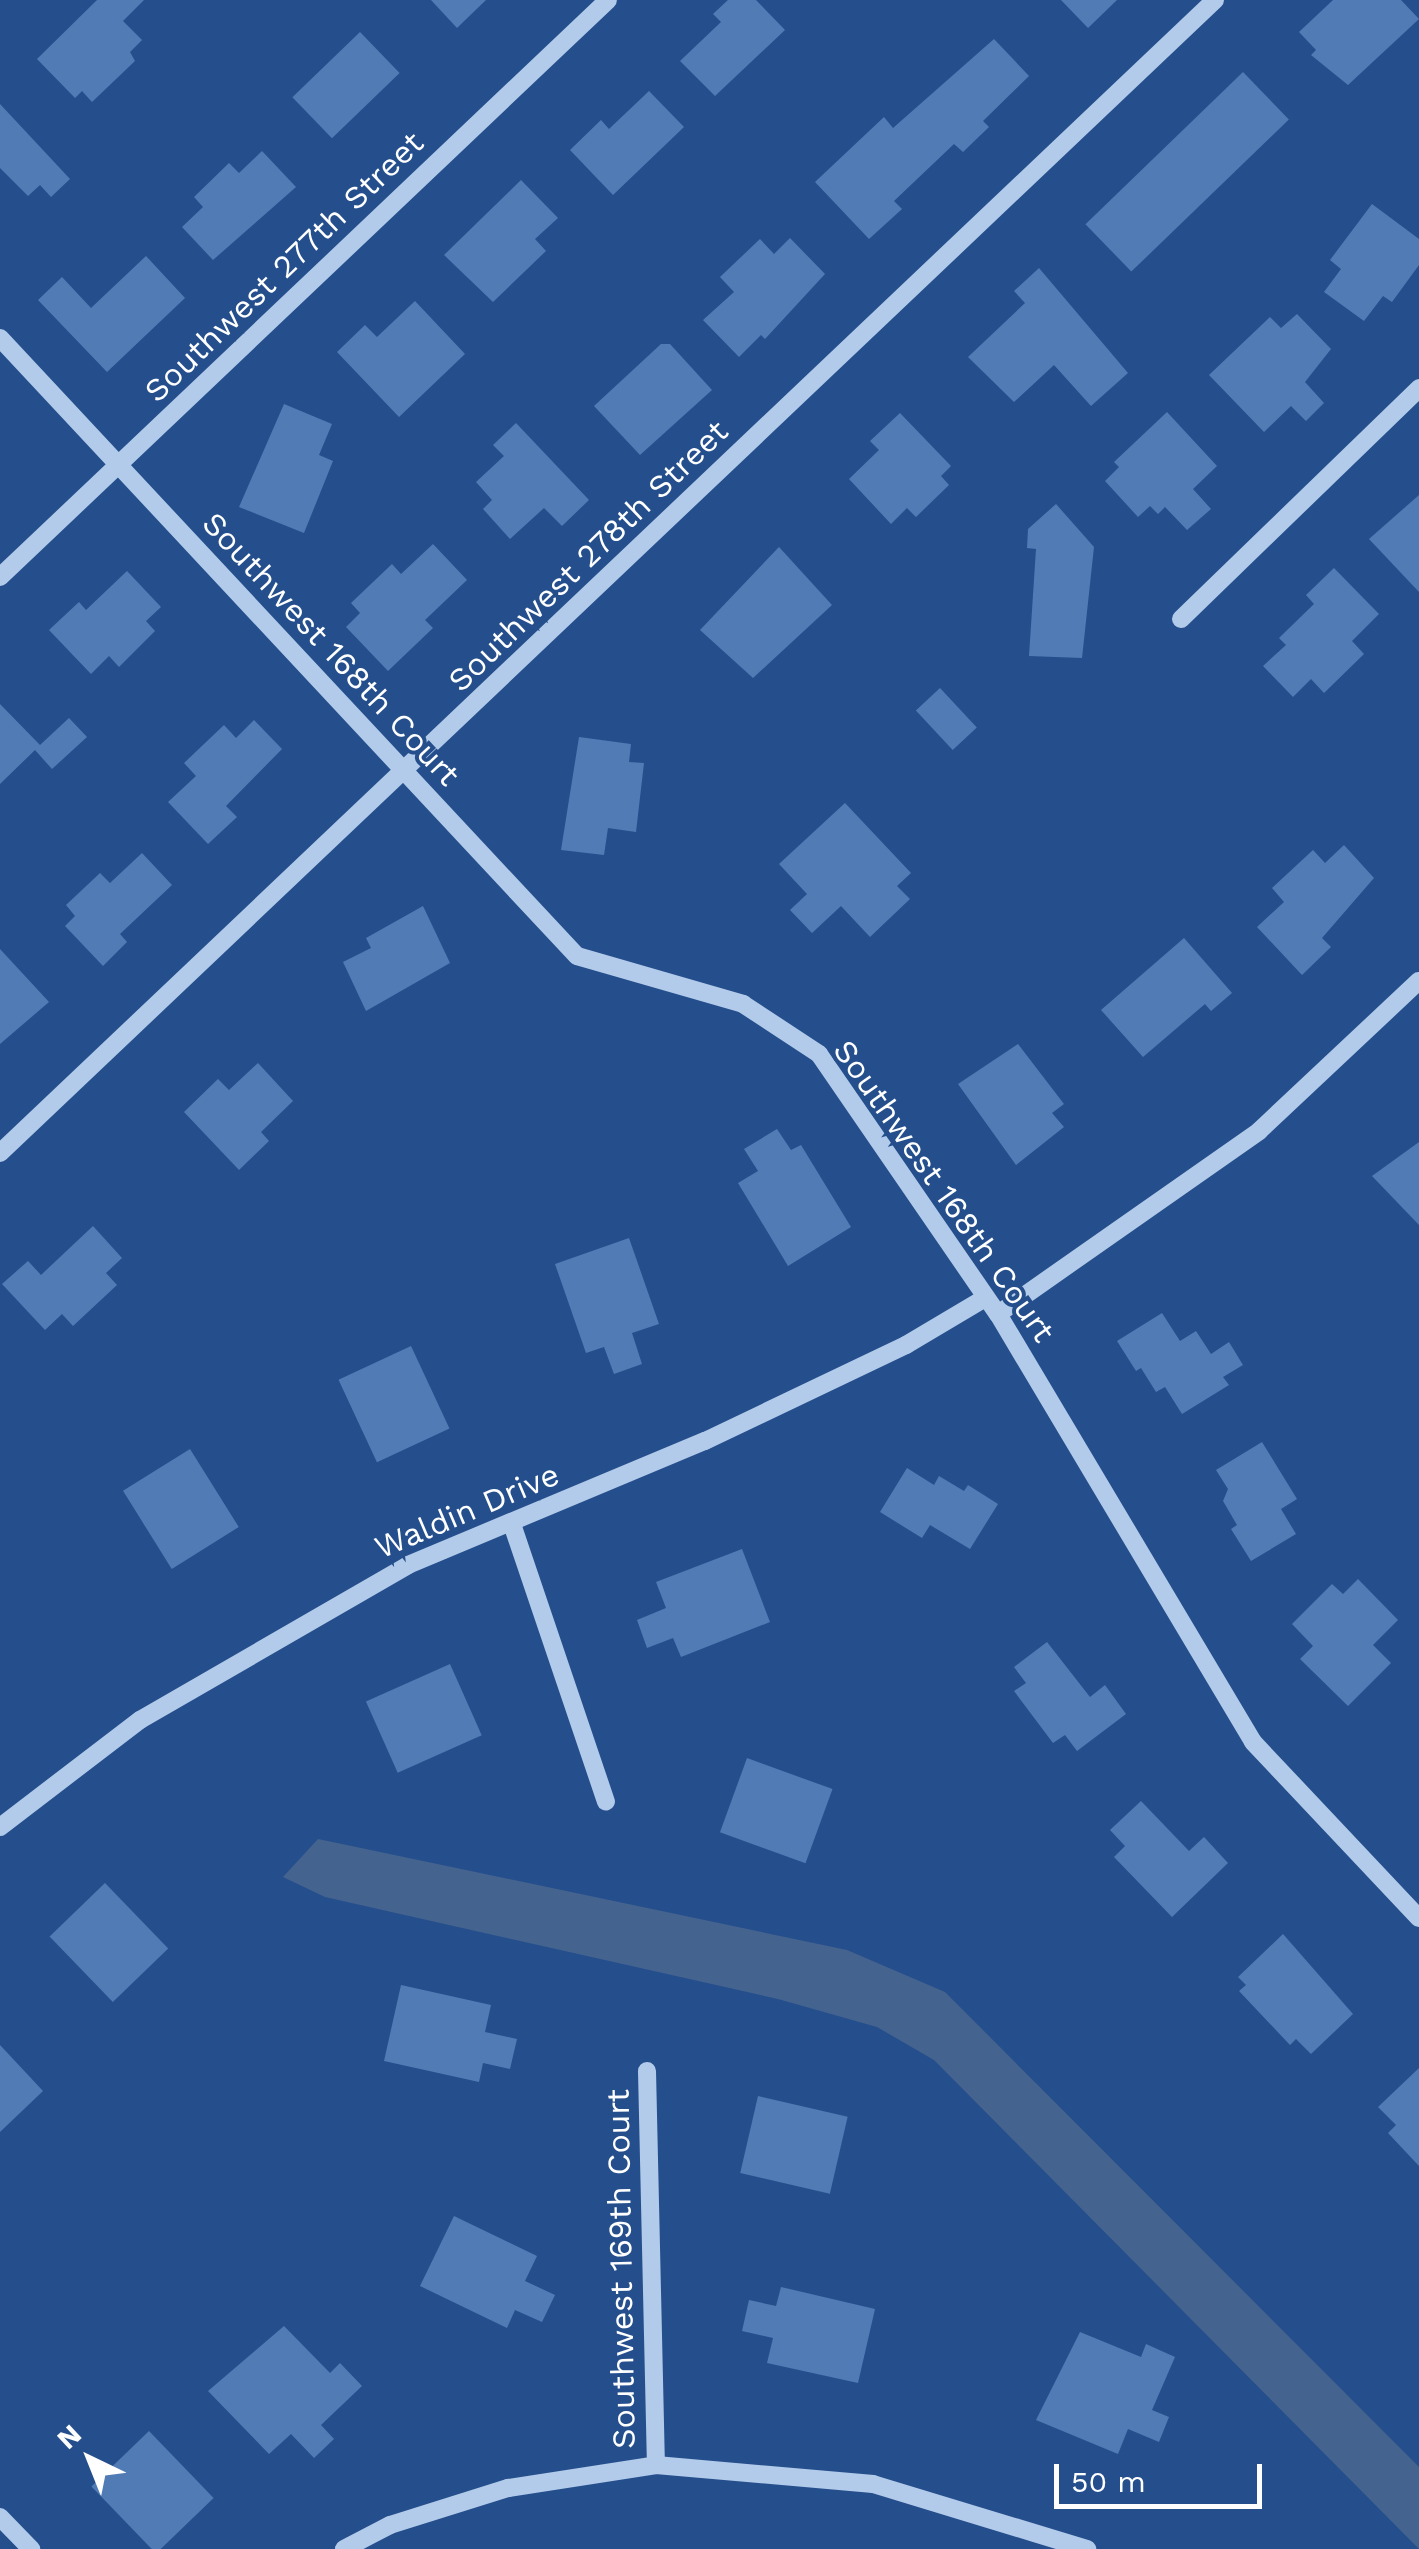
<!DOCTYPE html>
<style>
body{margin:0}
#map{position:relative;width:1419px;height:2549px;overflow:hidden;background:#254f8c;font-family:"Work Sans",sans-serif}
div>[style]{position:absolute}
.water>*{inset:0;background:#45638f}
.building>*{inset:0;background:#517bb4;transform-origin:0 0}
.minor>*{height:18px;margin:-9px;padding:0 9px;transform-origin:9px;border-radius:9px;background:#b3cbea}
span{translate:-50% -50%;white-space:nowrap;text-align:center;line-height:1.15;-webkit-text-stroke:8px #254f8c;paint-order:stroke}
.street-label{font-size:32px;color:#fff}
.north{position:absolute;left:40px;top:2409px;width:100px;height:100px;-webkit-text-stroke:8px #254f8c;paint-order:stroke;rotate:317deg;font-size:28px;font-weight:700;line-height:40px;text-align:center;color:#fff}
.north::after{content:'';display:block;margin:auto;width:35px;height:45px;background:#fff;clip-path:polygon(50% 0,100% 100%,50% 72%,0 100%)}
.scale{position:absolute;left:1054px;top:2464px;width:208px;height:45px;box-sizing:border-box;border:5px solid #fff;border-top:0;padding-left:12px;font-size:30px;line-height:35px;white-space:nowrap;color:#fff;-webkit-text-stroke:8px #254f8c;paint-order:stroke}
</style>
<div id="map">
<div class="water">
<div style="clip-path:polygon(318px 1839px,847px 1950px,945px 1992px,1419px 2467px,1419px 2549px,934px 2060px,877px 2027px,778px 1999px,325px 1897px,283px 1877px)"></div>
</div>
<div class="building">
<div style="clip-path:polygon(97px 0,144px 0,123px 21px,142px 40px,130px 52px,135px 61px,92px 102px,82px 91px,75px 98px,37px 59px)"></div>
<div style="clip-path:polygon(431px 0,486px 0,457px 28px)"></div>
<div style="clip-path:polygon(728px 0,756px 0,785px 30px,715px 96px,680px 61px,721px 22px,713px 14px)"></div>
<div style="clip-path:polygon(1061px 0,1117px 0,1088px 28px)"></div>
<div style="clip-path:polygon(1333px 0,1401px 0,1419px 19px,1348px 85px,1311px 55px,1316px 50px,1299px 32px)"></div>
<div style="left:360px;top:32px;width:57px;height:94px;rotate:46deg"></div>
<div style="clip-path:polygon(994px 39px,1029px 76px,983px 121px,989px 127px,963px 152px,954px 144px,894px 201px,902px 209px,869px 239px,815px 182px,884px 117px,893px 128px)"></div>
<div style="left:1243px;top:72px;width:66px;height:219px;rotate:46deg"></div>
<div style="clip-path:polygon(649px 91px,684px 127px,613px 195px,570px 150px,601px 120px,609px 129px)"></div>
<div style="clip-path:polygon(0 104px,70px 179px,51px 197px,40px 185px,28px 196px,0 168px)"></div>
<div style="clip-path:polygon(262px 151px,296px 187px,213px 260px,182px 227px,203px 207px,194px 197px,229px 163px,239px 173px)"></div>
<div style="clip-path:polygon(521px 180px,558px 218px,535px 239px,546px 251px,493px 302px,444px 255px)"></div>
<div style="clip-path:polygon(1372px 204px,1419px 239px,1419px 265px,1392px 302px,1383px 296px,1364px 321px,1324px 292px,1341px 269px,1330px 260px)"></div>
<div style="clip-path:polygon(790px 238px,825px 274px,765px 339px,761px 335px,739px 357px,703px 320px,734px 292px,720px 277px,760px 239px,774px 254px)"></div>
<div style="clip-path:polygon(146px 256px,185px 298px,107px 372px,38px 300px,62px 277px,91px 308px)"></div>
<div style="clip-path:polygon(1039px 268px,1128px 373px,1091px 406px,1054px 365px,1014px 402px,968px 357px,1025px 303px,1014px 291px)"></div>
<div style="clip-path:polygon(415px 301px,465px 354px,399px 417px,337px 352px,365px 325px,377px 337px)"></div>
<div style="clip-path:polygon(1297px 314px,1331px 349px,1305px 382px,1324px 403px,1306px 421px,1291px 406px,1264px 432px,1209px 375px,1270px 317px,1281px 328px)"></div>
<div style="clip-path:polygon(661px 344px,670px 344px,712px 390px,640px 455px,594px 406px)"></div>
<div style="clip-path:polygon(284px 404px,332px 424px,319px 455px,333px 461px,304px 533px,239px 507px)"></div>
<div style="clip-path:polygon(1167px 412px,1217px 466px,1193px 489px,1211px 509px,1187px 530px,1165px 507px,1158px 514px,1150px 506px,1138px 517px,1105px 481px,1119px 467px,1114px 462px)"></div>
<div style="clip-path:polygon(900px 413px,951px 466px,941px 476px,949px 485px,916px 517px,907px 508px,891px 524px,849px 479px,879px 450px,870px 441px)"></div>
<div style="clip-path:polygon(516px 423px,589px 500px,562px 526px,544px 508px,510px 539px,483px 509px,492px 500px,476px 482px,504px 456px,493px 445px)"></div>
<div style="clip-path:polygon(1419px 495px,1419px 592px,1369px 539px)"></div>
<div style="clip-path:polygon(1056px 504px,1094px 547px,1082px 658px,1029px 656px,1036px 549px,1027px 548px,1028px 529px)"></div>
<div style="clip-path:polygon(433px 544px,467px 580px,425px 620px,433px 628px,388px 671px,346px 627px,360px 613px,351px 603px,392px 564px,401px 574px)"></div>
<div style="clip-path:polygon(779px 547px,832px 605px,753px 678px,700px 630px)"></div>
<div style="clip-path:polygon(1334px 568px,1379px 614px,1352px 641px,1364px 654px,1324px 693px,1311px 679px,1293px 697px,1263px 666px,1286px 645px,1279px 638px,1314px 604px,1306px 595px)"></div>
<div style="clip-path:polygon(127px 571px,161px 607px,146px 621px,155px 631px,119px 667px,109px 656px,91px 674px,49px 630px,79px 602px,86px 610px)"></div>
<div style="left:940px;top:688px;width:54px;height:33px;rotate:47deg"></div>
<div style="clip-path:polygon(0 704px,40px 745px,69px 718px,87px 737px,52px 769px,35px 750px,0 784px)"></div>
<div style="clip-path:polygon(254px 720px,282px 749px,226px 806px,237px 817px,208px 844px,168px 802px,196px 776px,184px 763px,224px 725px,236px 738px)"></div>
<div style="clip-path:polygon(579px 737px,631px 744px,629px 762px,644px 763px,636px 832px,608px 828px,604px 855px,561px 850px)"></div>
<div style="clip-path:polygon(845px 803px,911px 873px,897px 886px,910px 899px,870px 937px,841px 906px,812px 933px,790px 910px,807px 894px,779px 864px)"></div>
<div style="clip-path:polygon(1344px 845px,1374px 878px,1322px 938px,1331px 947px,1302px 975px,1257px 927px,1284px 902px,1272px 888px,1313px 850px,1325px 863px)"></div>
<div style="clip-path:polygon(142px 853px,172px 885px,120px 934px,127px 942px,103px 966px,65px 926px,75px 916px,66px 905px,100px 873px,110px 883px)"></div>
<div style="clip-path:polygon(423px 906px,450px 963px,366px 1011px,343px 962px,371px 948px,366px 938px)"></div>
<div style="clip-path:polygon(1184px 938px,1232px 993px,1211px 1011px,1205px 1004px,1143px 1057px,1101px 1010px)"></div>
<div style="clip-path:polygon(0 949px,49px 1002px,0 1044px)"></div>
<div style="clip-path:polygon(1018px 1044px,1064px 1104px,1052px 1113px,1064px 1127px,1016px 1165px,958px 1084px)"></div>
<div style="clip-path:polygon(258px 1063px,293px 1101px,261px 1132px,269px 1141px,239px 1170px,184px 1112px,218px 1079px,229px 1090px)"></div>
<div style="clip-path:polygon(777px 1129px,791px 1150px,801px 1145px,851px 1227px,788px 1266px,738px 1183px,758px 1171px,744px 1149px)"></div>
<div style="clip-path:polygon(1419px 1142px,1419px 1225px,1372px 1176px)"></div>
<div style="clip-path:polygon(93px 1226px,122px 1258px,106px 1273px,117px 1285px,73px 1326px,62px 1314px,45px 1330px,2px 1284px,28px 1261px,41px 1275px)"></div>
<div style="clip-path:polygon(629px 1238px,659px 1324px,632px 1333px,642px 1364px,614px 1374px,604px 1347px,586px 1353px,555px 1264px)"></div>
<div style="clip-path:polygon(1162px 1313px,1180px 1341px,1196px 1331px,1211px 1354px,1229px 1342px,1243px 1365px,1223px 1377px,1229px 1385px,1182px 1414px,1165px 1387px,1156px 1392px,1141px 1368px,1136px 1371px,1117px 1341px)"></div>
<div style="left:411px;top:1346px;width:91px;height:80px;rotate:65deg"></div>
<div style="clip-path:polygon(1262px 1442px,1297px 1499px,1281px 1509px,1296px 1534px,1251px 1561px,1231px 1529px,1237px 1525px,1223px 1501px,1228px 1489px,1216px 1470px)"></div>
<div style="left:190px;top:1449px;width:92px;height:79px;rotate:58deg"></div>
<div style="clip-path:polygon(907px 1468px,934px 1485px,939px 1476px,964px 1491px,968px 1485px,998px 1504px,970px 1549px,930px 1525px,922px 1538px,880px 1512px)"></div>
<div style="clip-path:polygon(742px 1549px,770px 1622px,681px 1657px,673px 1638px,647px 1648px,637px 1620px,666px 1608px,656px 1582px)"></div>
<div style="clip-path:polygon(1358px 1579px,1398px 1620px,1373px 1645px,1391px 1663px,1348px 1706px,1300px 1659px,1313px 1646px,1292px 1624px,1332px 1584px,1343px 1594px)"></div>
<div style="clip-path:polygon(1047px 1642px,1090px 1697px,1105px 1685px,1126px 1714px,1077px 1751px,1065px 1735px,1053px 1743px,1014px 1691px,1026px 1683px,1014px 1667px)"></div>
<div style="left:450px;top:1664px;width:78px;height:92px;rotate:66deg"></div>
<div style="left:747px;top:1758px;width:91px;height:79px;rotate:20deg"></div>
<div style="clip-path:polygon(1141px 1801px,1189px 1851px,1204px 1837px,1228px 1863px,1172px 1917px,1114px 1857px,1125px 1846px,1110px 1830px)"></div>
<div style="left:105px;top:1883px;width:91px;height:77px;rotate:46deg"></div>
<div style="clip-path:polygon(1283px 1934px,1353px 2014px,1311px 2054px,1296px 2039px,1290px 2045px,1239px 1991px,1246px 1985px,1238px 1977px)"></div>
<div style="clip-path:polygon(401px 1985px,491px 2005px,485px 2032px,517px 2039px,510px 2069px,483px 2063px,479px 2082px,384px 2061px)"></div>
<div style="clip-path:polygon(0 2045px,43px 2091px,0 2132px)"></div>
<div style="clip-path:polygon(1419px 2068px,1419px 2166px,1388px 2133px,1396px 2125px,1378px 2107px)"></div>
<div style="left:758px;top:2096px;width:92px;height:79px;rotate:13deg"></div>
<div style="clip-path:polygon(454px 2216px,537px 2256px,525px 2281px,555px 2295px,542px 2322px,515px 2310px,507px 2328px,420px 2286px)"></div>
<div style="clip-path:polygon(781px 2287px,875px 2309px,858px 2383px,767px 2363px,773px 2338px,742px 2331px,749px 2300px,776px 2306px)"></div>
<div style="clip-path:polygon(284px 2326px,330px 2373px,340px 2363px,362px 2386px,321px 2425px,334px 2439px,314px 2458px,291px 2434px,269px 2454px,208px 2391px)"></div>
<div style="clip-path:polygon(1080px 2332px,1141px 2357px,1146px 2344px,1175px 2357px,1152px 2410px,1169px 2417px,1159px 2442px,1128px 2429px,1118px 2454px,1036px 2420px)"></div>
<div style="left:149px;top:2431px;width:93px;height:80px;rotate:46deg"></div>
</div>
<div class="minor">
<div style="left:0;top:338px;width:845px;rotate:46.97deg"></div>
<div style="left:577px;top:956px;width:173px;rotate:16.1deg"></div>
<div style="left:743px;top:1004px;width:91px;rotate:33.3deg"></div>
<div style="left:819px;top:1054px;width:316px;rotate:55.5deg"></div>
<div style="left:998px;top:1314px;width:498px;rotate:59.2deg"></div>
<div style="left:1253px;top:1742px;width:242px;rotate:46.7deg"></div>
<div style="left:0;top:577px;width:838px;rotate:-43.5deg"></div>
<div style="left:1181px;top:619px;width:332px;rotate:-44.1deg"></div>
<div style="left:0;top:1153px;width:1675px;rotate:-43.5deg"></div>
<div style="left:998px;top:1314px;width:319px;rotate:-35deg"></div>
<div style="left:1259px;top:1131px;width:219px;rotate:-43.2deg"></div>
<div style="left:512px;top:1524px;width:293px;rotate:71.3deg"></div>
<div style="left:0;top:1827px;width:176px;rotate:-37.4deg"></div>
<div style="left:140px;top:1720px;width:310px;rotate:-30deg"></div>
<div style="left:408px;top:1565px;width:322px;rotate:-22.7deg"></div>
<div style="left:705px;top:1441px;width:223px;rotate:-25.5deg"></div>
<div style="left:906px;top:1345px;width:92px;rotate:-30.7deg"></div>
<div style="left:647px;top:2071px;width:394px;rotate:88.7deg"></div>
<div style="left:0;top:2517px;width:45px;rotate:45.9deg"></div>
<div style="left:344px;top:2549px;width:52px;rotate:-27.6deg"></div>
<div style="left:390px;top:2525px;width:124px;rotate:-17.4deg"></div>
<div style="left:508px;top:2488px;width:150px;rotate:-8.8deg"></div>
<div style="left:656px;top:2465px;width:218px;rotate:5deg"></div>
<div style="left:873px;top:2484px;width:224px;rotate:16.9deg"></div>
</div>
<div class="street-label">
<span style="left:284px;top:267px;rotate:-44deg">Southwest 277th Street</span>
<span style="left:588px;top:556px;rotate:-44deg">Southwest 278th Street</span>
<span style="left:331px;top:649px;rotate:47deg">Southwest 168th Court</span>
<span style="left:944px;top:1191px;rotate:55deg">Southwest 168th Court</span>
<span style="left:467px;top:1511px;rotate:-23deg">Waldin Drive</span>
<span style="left:621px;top:2269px;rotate:-91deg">Southwest 169th Court</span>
</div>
<div class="north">N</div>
<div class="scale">50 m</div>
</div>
